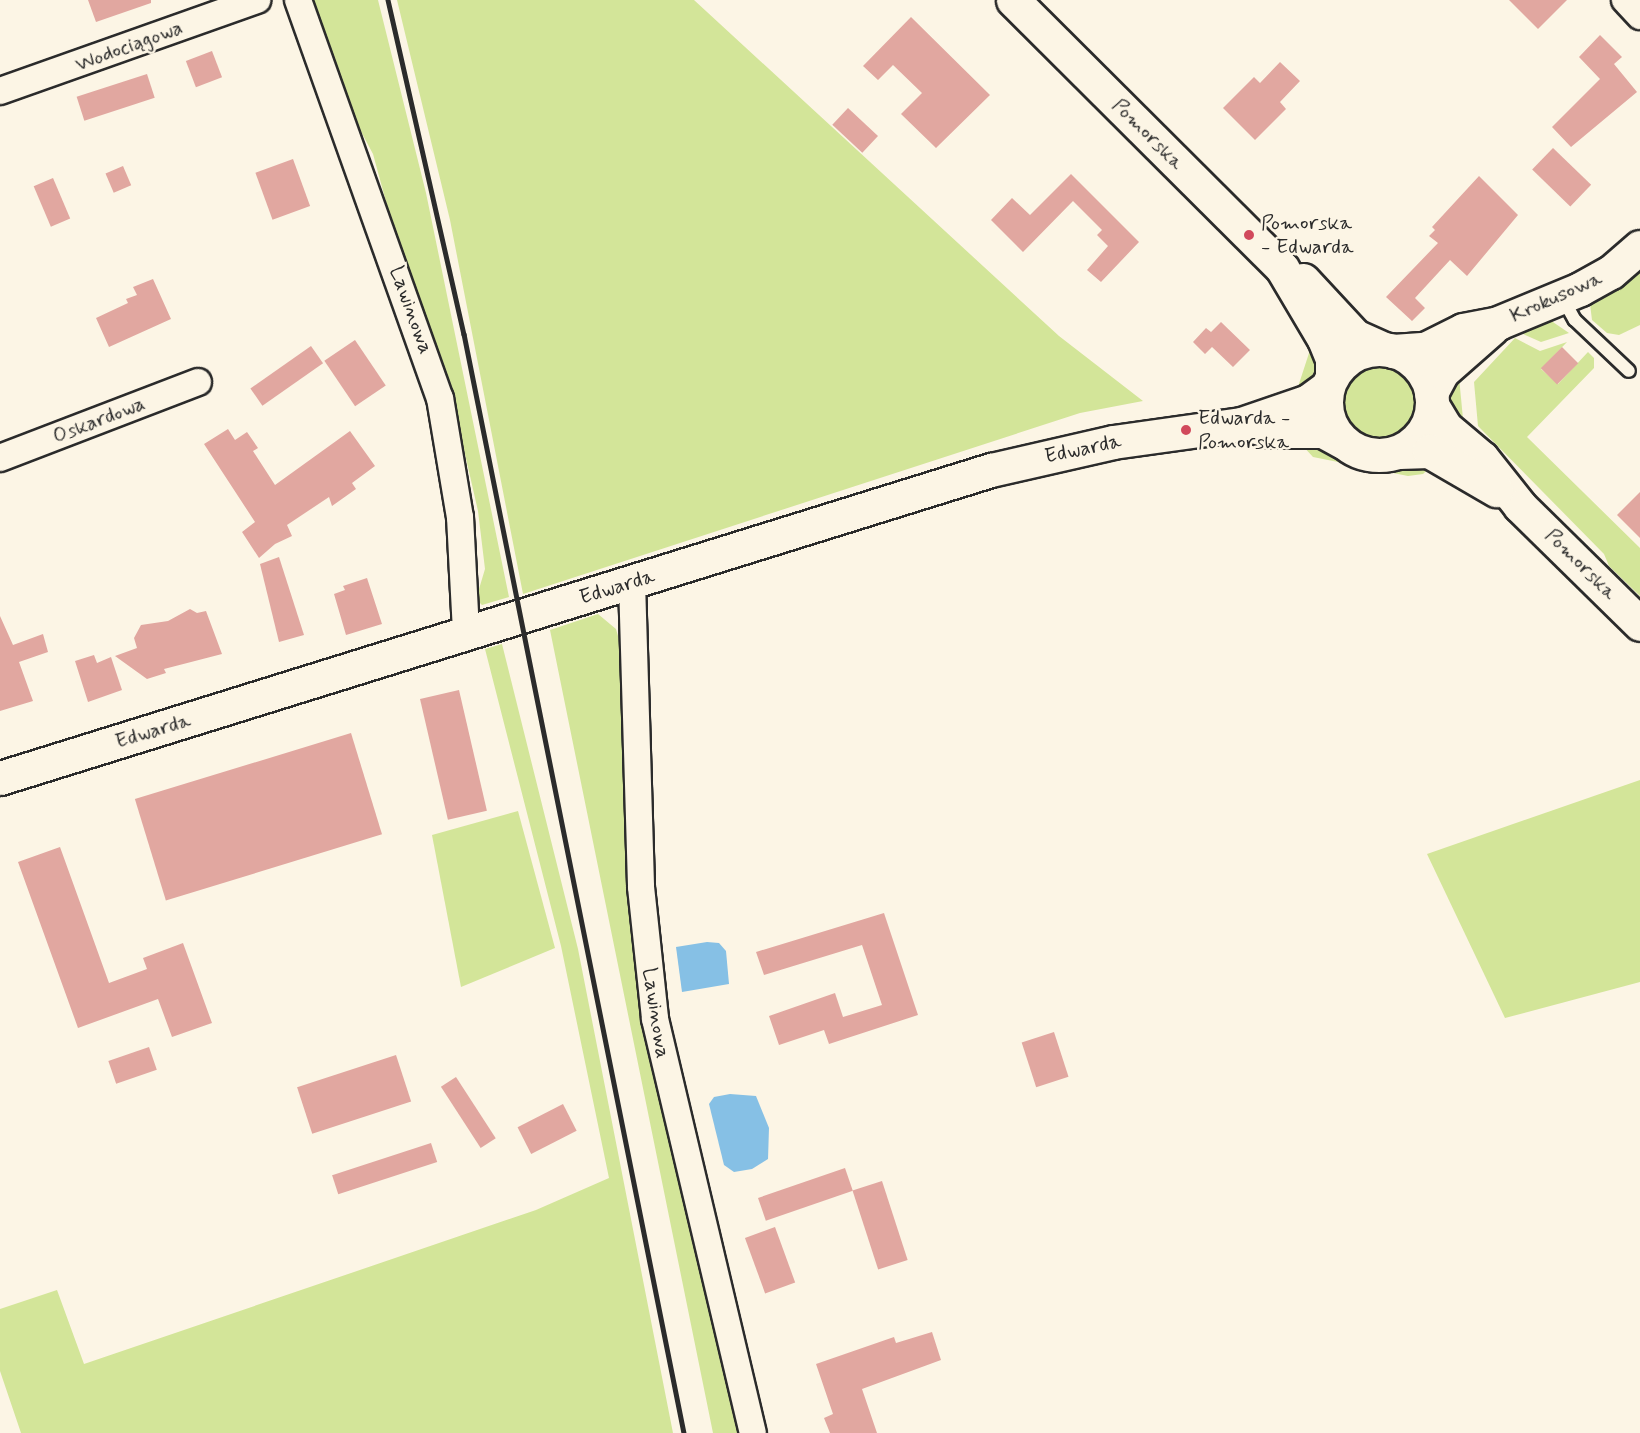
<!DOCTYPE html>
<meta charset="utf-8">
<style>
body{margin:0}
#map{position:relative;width:1640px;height:1433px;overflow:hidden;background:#fcf5e5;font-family:Mynerve,sans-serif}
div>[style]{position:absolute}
.green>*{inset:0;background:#d3e599}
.round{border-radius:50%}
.water>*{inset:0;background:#86c0e5}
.building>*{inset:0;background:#e1a7a0;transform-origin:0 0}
.roads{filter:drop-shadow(2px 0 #2b2b2b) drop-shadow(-2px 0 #2b2b2b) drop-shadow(0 2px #2b2b2b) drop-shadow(0 -2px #2b2b2b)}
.lane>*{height:12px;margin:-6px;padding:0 6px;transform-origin:6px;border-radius:6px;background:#fcf5e5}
.street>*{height:26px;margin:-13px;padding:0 13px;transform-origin:13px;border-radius:13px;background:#fcf5e5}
.secondary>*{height:33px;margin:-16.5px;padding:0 16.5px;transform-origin:16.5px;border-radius:16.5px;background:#fcf5e5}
.secondary>.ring{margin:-16.5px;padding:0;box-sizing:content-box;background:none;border:33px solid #fcf5e5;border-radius:50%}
.rail>*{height:4.5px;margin:-2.25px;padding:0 2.25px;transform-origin:2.25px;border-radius:2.25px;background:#2b2b2b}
.dots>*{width:16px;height:16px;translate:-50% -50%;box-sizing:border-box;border:3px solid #fcf5e5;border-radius:50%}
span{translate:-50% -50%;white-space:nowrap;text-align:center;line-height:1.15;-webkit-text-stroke:5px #fcf5e5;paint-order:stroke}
.street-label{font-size:21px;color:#2b2b2b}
.poi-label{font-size:21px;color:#2b2b2b}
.left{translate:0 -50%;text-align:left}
</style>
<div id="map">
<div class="green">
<div style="clip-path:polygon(310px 0,378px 0,426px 193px,509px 597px,482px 605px,476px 599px,485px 569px,478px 511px,446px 371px,391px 220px,373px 154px,341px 94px)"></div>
<div style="clip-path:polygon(397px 0,694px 0,1059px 336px,1143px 401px,1080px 413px,523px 594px,450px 220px)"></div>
<div style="clip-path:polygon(1640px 262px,1640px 325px,1619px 335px,1607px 333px,1592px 320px,1590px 304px)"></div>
<div style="clip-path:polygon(1547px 318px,1569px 333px,1541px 342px,1514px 330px)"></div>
<div style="clip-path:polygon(1515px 338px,1540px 351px,1567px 342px,1541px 369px,1558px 384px,1588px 352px,1594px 358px,1594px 368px,1527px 437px,1640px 548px,1640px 596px,1609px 566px,1604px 554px,1478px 426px,1474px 382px)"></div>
<div style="clip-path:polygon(1311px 347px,1317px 366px,1310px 380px,1296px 393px)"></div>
<div class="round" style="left:1343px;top:366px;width:72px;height:72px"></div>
<div style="clip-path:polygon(1459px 377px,1463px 419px,1461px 425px,1449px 400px,1453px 381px)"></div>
<div style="clip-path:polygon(1310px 438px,1363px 464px,1434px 464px,1423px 474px,1408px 476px,1313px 457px,1302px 445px)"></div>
<div style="clip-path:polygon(598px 614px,616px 629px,624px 657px,628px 836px,744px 1433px,713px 1433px,550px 630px)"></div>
<div style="clip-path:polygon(502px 644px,578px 949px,673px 1433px,21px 1433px,0 1371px,0 1309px,57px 1290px,84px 1364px,536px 1210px,609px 1178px,561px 946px,485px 649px)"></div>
<div style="clip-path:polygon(1640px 780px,1640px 982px,1505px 1018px,1427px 854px)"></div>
<div style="clip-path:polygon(518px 811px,555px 948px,461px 987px,432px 835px)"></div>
</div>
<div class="water">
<div style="clip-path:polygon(707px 942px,719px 943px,726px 951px,729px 984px,682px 992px,676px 947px)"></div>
<div style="clip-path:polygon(730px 1094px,756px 1096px,769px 1128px,768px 1159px,752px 1169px,734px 1172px,724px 1165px,709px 1104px,714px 1097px)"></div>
</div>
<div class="building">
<div style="clip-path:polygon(88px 0,151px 0,151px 3px,96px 22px)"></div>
<div style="clip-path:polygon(1509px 0,1567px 0,1538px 29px)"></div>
<div style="clip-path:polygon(911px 17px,990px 95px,936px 148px,901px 114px,922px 93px,893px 65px,878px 80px,863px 66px)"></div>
<div style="clip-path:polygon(1600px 35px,1622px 57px,1614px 64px,1637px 92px,1571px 147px,1552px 127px,1600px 79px,1579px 57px)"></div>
<div style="left:212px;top:51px;width:28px;height:28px;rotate:69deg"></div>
<div style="clip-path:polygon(1280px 62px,1300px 81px,1280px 102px,1286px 109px,1255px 140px,1223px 108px,1254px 77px,1260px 83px)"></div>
<div style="left:147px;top:74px;width:25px;height:74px;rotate:72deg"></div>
<div style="left:848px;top:108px;width:41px;height:23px;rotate:43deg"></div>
<div style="left:1553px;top:148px;width:53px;height:30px;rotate:44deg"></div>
<div style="left:293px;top:159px;width:50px;height:40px;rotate:70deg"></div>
<div style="left:123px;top:166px;width:21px;height:19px;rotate:67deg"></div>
<div style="clip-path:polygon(1071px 174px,1139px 242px,1101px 282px,1087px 270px,1108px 246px,1097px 235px,1102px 230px,1073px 201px,1023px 252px,991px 220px,1012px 198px,1030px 215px)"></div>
<div style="clip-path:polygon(1479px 176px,1518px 215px,1467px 276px,1450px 260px,1415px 298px,1425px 308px,1412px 321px,1386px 297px,1438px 243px,1429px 236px,1435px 230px,1432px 227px)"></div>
<div style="left:53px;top:178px;width:44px;height:21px;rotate:67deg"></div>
<div style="clip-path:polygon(153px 279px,171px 319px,109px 347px,96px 318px,128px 303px,126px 299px,137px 295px,133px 287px)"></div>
<div style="clip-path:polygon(1221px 322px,1250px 350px,1233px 367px,1212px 347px,1205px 354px,1193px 342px,1206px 328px,1211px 332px)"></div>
<div style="left:355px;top:340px;width:55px;height:37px;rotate:56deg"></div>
<div style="left:311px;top:346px;width:21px;height:74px;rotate:55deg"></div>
<div style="left:1562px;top:347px;width:23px;height:30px;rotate:45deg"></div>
<div style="clip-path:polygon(228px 429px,235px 440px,247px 432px,258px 448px,253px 451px,275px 485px,350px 431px,375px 466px,352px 483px,356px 489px,332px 506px,329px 497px,287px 525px,292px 536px,275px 544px,259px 558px,242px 532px,255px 522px,204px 444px)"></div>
<div style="clip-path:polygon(1640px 492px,1640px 538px,1617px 515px)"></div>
<div style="clip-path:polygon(279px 557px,304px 635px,279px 642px,260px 564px)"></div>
<div style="clip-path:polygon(367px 578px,382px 624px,346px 635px,334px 594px,345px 590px,343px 586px)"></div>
<div style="clip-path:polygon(190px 609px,197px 613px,206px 611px,222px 654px,164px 669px,166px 673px,147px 679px,115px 656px,137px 648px,134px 638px,141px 625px,168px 621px)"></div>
<div style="clip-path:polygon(0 616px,13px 645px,43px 634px,48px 652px,19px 662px,33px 701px,0 711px)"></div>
<div style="clip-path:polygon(94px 655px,97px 663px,111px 657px,122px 690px,88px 702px,75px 661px)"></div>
<div style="left:459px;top:690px;width:124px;height:40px;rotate:77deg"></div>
<div style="left:351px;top:733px;width:106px;height:226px;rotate:73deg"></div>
<div style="clip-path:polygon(60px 847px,109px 983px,147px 969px,143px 958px,183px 943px,212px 1023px,172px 1037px,158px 999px,78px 1028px,18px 862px)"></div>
<div style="clip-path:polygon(884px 913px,918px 1015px,829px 1044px,824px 1030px,779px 1045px,769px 1016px,835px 993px,843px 1017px,882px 1005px,862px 945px,764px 975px,756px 952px)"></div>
<div style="left:1054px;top:1032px;width:47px;height:34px;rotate:72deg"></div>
<div style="left:149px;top:1047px;width:24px;height:43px;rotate:71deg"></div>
<div style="left:396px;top:1055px;width:49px;height:104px;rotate:72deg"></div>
<div style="left:456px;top:1077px;width:73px;height:18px;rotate:57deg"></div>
<div style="left:563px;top:1104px;width:30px;height:51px;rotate:63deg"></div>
<div style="left:431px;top:1143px;width:20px;height:104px;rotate:72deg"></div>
<div style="left:845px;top:1168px;width:24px;height:92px;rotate:71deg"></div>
<div style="left:882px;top:1181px;width:83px;height:31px;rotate:72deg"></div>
<div style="left:775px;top:1227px;width:59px;height:32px;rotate:70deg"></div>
<div style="clip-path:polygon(932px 1332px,941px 1360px,862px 1389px,877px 1433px,830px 1433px,824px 1418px,833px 1414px,816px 1364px,894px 1337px,896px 1343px)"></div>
</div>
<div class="roads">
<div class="lane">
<div style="left:1562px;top:297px;width:26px;rotate:61deg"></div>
<div style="left:1575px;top:320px;width:74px;rotate:43.4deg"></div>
</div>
<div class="street">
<div style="left:298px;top:0;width:423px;rotate:70.4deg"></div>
<div style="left:440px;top:398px;width:121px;rotate:80.5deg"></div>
<div style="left:460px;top:517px;width:116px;rotate:87deg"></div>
<div style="left:1625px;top:0;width:22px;rotate:47deg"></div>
<div style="left:0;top:91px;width:273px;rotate:-19.5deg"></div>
<div style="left:0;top:458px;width:212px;rotate:-21deg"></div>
<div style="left:632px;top:582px;width:305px;rotate:88.3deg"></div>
<div style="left:641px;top:887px;width:133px;rotate:83.9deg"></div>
<div style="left:655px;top:1019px;width:425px;rotate:76.7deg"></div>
</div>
<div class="secondary">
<div style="left:1013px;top:0;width:380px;rotate:44.9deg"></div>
<div style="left:1282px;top:268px;width:82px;rotate:59.4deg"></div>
<div style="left:1324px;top:339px;width:22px;rotate:68deg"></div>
<div style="left:1332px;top:359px;width:17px;rotate:90deg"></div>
<div style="left:1303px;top:280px;width:76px;rotate:47.1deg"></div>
<div style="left:1355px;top:336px;width:30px;rotate:24deg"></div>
<div class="ring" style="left:1326px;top:349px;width:73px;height:73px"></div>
<div style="left:1393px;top:351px;width:32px;rotate:-4deg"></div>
<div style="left:1425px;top:349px;width:42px;rotate:-26.6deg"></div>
<div style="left:1463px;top:330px;width:36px;rotate:-11deg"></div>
<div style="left:1498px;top:323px;width:89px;rotate:-22.5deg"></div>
<div style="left:1580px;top:289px;width:35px;rotate:-29deg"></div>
<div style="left:1611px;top:272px;width:38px;rotate:-41deg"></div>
<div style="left:1431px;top:393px;width:24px;rotate:-62deg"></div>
<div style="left:1442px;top:372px;width:67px;rotate:-41.3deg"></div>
<div style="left:1432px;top:405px;width:26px;rotate:59deg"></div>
<div style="left:1445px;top:427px;width:48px;rotate:40deg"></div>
<div style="left:1482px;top:458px;width:61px;rotate:51.6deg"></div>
<div style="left:1520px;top:506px;width:168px;rotate:44.5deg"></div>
<div style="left:1249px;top:425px;width:23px;rotate:15deg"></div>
<div style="left:1271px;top:431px;width:52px"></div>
<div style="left:1323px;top:431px;width:23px;rotate:29deg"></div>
<div style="left:1399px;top:452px;width:30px;rotate:-2deg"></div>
<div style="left:1429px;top:451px;width:78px;rotate:30.2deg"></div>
<div style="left:0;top:778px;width:1038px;rotate:-17.27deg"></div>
<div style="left:991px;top:470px;width:125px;rotate:-12.9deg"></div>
<div style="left:1113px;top:442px;width:129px;rotate:-8deg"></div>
<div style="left:1241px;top:424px;width:71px;rotate:-18.9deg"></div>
<div style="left:1308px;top:401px;width:24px;rotate:-36deg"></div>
</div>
</div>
<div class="rail">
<div style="left:388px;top:0;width:343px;rotate:77.2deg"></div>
<div style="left:464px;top:334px;width:1121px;rotate:78.68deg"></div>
</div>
<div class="dots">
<div style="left:1249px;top:235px;background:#d1495b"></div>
<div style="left:1186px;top:430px;background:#d1495b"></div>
</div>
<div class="street-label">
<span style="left:129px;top:46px;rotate:-20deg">Wodociągowa</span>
<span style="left:1148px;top:134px;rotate:45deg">Pomorska</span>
<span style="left:1556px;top:297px;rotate:-24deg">Krokusowa</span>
<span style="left:411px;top:310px;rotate:70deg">Lawinowa</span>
<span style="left:99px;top:420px;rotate:-21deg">Oskardowa</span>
<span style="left:1083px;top:449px;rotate:-12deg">Edwarda</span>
<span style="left:1581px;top:564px;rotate:45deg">Pomorska</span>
<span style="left:617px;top:587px;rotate:-17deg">Edwarda</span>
<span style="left:153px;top:731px;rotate:-17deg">Edwarda</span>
<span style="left:656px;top:1013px;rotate:81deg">Lawinowa</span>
</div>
<div class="poi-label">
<span class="left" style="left:1261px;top:235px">Pomorska<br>- Edwarda</span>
<span class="left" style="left:1198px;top:430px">Edwarda -<br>Pomorska</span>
</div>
</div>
